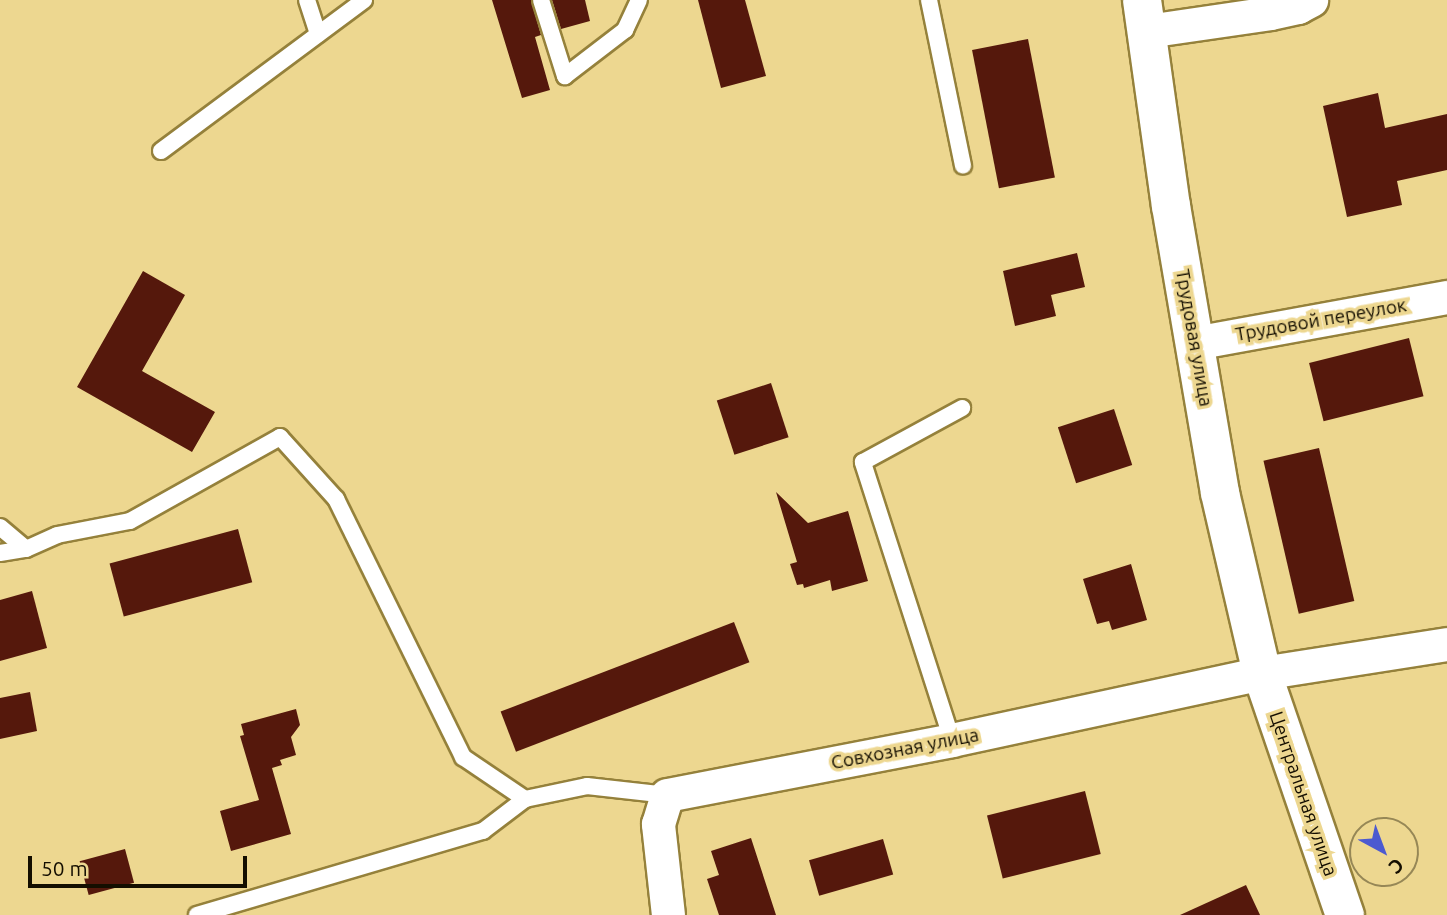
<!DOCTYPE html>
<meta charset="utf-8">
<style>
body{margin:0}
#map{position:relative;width:1447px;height:915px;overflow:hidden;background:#edd790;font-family:Ubuntu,sans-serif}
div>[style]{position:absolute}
.building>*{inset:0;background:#55180c;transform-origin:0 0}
.roads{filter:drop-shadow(2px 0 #95813b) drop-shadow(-2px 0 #95813b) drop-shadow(0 2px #95813b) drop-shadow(0 -2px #95813b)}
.service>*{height:16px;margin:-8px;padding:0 8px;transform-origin:8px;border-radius:8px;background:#fff}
.minor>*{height:33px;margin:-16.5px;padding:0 16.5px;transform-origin:16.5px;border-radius:16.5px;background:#fff}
.tertiary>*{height:38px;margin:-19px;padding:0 19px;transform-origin:19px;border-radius:19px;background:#fff}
span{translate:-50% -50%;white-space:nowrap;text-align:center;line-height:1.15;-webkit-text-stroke:7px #edd790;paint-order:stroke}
.street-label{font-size:19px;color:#140e00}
.north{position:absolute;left:1349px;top:817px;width:70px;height:70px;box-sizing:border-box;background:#edd790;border:2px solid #968756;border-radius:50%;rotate:139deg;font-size:19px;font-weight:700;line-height:28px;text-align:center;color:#140e00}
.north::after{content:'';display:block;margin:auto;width:24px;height:32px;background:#4c5ad0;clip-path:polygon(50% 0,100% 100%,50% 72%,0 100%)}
.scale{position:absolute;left:28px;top:856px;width:219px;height:32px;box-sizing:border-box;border:4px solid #140e00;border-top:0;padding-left:9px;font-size:21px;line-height:24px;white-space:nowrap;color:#140e00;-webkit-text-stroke:5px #edd790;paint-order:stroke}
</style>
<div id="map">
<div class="building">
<div style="clip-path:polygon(492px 0,531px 0,541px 35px,535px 37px,550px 90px,522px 98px)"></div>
<div style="clip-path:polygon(552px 0,585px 0,590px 21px,561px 29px)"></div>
<div style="clip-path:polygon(698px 0,745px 0,766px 76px,721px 88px)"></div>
<div style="left:1028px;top:39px;width:141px;height:57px;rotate:79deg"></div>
<div style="clip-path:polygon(1378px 93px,1385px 128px,1447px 114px,1447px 170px,1397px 181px,1402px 205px,1347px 217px,1323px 106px)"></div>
<div style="clip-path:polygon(1077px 253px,1085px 287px,1051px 295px,1056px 316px,1015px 326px,1003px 271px)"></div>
<div style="clip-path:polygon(143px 271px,185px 295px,142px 371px,215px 412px,192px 452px,77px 387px)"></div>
<div style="left:1409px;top:338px;width:60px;height:103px;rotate:76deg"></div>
<div style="left:771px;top:383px;width:57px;height:57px;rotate:72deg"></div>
<div style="left:1114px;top:409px;width:59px;height:59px;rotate:72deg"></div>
<div style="left:1319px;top:448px;width:157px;height:57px;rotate:77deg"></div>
<div style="clip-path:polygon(776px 492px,808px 523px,848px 511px,868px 581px,832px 591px,830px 580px,804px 588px,803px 584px,797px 585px,790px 564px,797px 562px)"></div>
<div style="left:238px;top:529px;width:55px;height:133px;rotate:75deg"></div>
<div style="clip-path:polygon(1131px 564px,1147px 620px,1112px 630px,1109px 621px,1097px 624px,1083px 579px)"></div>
<div style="clip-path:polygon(32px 591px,47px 648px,0 661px,0 600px)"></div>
<div style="left:734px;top:622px;width:43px;height:250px;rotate:69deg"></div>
<div style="clip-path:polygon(30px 692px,37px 731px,0 739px,0 698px)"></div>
<div style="clip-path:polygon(296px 709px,300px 725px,291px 737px,296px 755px,280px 760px,282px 765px,272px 768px,291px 834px,231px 851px,220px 811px,259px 800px,240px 736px,244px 735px,241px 724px)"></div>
<div style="left:1085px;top:791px;width:65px;height:101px;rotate:76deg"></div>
<div style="clip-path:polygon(751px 838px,776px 915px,719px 915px,707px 879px,719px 875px,711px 851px)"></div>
<div style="left:883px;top:839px;width:37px;height:77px;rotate:74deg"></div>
<div style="left:125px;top:849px;width:35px;height:47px;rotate:75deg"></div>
<div style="clip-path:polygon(1246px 885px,1260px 915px,1180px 915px)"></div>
</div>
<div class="roads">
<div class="service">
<div style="left:307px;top:0;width:36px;rotate:72deg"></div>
<div style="left:541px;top:0;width:80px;rotate:72.5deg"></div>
<div style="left:565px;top:76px;width:76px;rotate:-37.5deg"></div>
<div style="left:625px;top:30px;width:33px;rotate:-65deg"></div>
<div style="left:929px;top:0;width:169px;rotate:78.4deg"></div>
<div style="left:161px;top:151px;width:253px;rotate:-36.6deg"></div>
<div style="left:0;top:527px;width:34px;rotate:40deg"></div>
<div style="left:0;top:553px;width:26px;rotate:-9deg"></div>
<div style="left:26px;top:549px;width:34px;rotate:-24deg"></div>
<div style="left:57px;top:535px;width:74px;rotate:-10.9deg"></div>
<div style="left:130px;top:521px;width:172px;rotate:-29.2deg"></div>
<div style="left:280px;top:437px;width:84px;rotate:47.9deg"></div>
<div style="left:336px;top:499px;width:288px;rotate:63.8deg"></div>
<div style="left:463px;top:757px;width:75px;rotate:34.1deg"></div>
<div style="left:952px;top:740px;width:292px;rotate:-107.8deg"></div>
<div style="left:863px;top:462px;width:113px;rotate:-28.6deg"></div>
<div style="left:197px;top:915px;width:298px;rotate:-16.4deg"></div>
<div style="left:483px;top:831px;width:53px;rotate:-37.3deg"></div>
<div style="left:525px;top:799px;width:63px;rotate:-11.8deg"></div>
<div style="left:587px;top:786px;width:81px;rotate:6.4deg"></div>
</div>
<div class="minor">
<div style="left:1147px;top:31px;width:124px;rotate:-8.3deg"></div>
<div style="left:1270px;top:13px;width:29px;rotate:-12deg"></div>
<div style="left:1298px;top:7px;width:15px;rotate:-28deg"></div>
<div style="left:1194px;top:343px;width:257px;rotate:-10.3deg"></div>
<div style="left:668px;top:915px;width:92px;rotate:-96.3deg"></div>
<div style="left:658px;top:824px;width:30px;rotate:-73deg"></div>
<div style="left:667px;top:795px;width:290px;rotate:-10.9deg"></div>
<div style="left:952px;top:740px;width:317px;rotate:-12.2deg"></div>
<div style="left:1262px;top:673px;width:187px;rotate:-8.9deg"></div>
</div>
<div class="tertiary">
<div style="left:1142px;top:0;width:208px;rotate:82deg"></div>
<div style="left:1171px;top:206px;width:291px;rotate:80.3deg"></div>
<div style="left:1220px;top:493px;width:185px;rotate:76.9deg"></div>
<div style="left:1262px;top:673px;width:256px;rotate:71.1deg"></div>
</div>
</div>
<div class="street-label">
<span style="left:1321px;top:320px;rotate:-10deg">Трудовой переулок</span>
<span style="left:1194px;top:338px;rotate:80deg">Трудовая улица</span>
<span style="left:905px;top:749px;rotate:-11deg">Совхозная улица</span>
<span style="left:1303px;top:794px;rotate:71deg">Центральная улица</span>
</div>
<div class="north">С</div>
<div class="scale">50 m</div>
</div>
